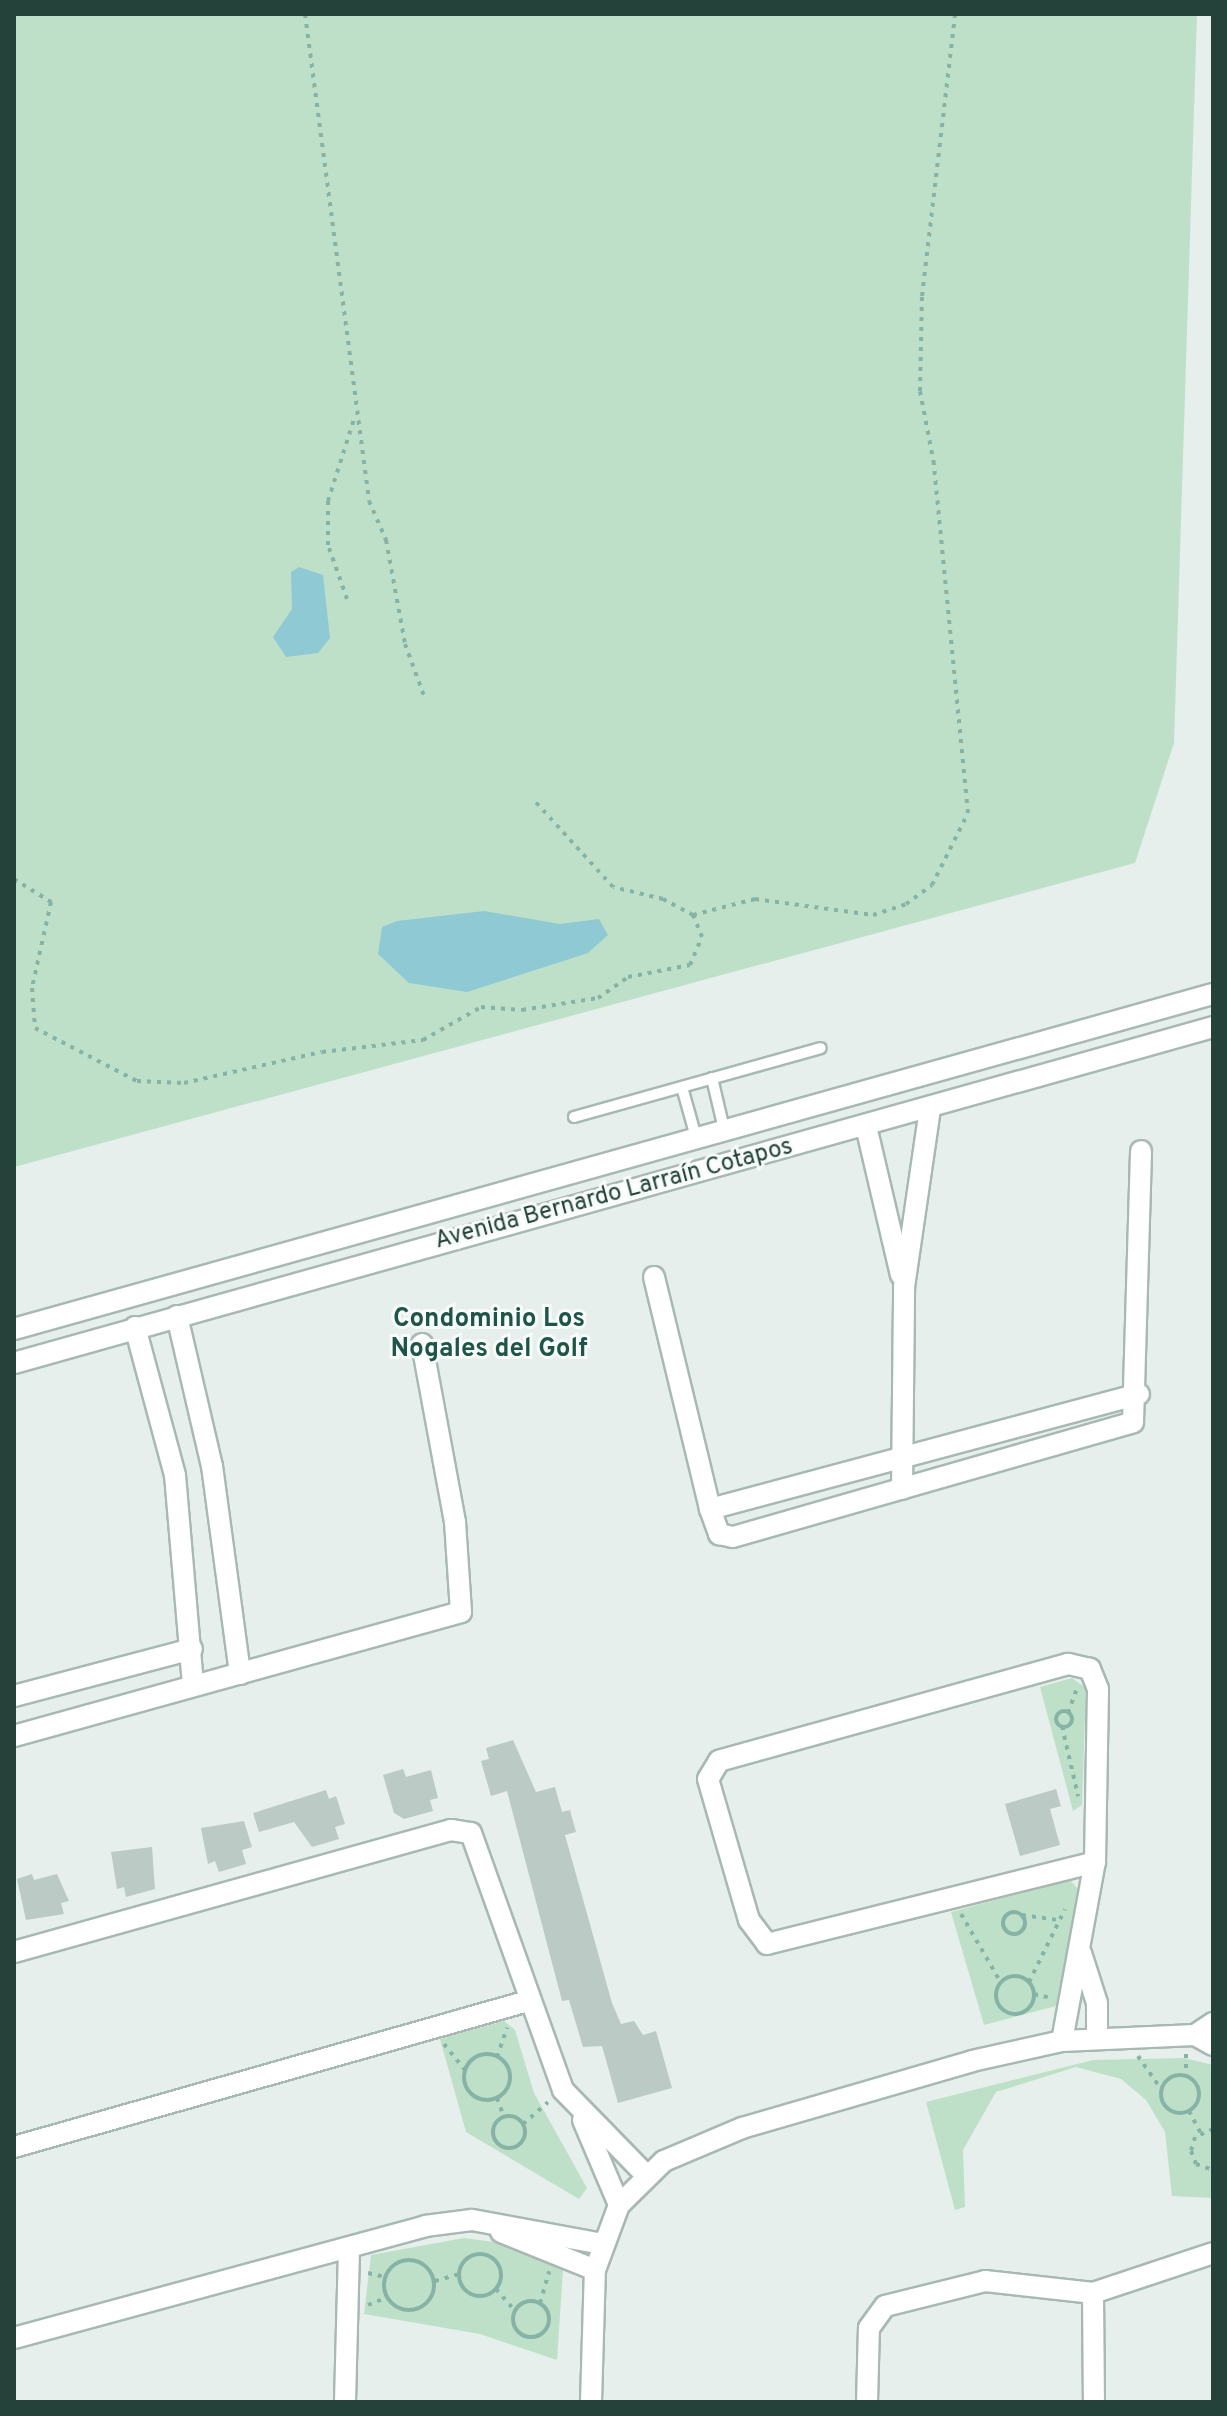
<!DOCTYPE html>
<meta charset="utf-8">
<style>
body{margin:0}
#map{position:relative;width:1227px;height:2416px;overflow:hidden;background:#e6efeb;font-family:Overpass,sans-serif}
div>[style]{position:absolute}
.green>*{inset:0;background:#bfe0c8}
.water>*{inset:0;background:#8ec9d4}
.building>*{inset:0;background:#bbcac4}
.path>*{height:4px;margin-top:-2px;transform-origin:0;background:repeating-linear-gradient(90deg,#86b3a5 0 4px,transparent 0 10px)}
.path>.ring{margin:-2px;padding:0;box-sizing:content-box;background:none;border:4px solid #86b3a5;border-radius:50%}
.roads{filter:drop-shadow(2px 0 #a8b8b2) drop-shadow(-2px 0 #a8b8b2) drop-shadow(0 2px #a8b8b2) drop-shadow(0 -2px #a8b8b2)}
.service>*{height:10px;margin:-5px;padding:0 5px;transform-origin:5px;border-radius:5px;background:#fff}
.minor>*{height:20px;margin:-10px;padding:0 10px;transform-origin:10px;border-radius:10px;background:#fff}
span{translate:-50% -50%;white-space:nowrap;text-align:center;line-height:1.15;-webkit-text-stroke:6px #f7fbf9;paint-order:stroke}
.street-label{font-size:24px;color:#24423a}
.neighbourhood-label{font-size:26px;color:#1f5548;font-weight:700}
.frame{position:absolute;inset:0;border:16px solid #24423a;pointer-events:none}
</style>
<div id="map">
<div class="green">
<div style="clip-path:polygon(14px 14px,1197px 14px,1174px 743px,1135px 863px,14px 1167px)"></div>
<div style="clip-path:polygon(1072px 1678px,1086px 1688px,1082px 1805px,1073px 1811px,1040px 1687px)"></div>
<div style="clip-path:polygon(1070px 1880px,1079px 1890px,1056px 2006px,984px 2025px,951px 1912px)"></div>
<div style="clip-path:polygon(504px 2021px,515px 2030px,534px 2093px,587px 2188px,579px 2199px,466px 2132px,440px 2039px)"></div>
<div style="clip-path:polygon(1184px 2058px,1213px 2065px,1213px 2198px,1172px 2196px,1165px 2132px,1146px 2100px,1121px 2079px,1076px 2067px,996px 2092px,963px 2150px,965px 2207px,955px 2210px,926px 2102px,1093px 2060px)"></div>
<div style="clip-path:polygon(464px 2238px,510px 2244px,563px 2270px,557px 2360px,480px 2334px,364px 2314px,371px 2255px)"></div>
</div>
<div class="water">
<div style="clip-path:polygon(299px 567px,323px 575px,330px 638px,318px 653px,286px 657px,273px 637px,292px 609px,291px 572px)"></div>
<div style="clip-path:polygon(484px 911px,560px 924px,599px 919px,608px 935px,588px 953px,467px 992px,409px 983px,378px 954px,382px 927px,397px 921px)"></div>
</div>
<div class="building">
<div style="clip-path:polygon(513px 1740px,536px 1792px,555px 1787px,562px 1812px,570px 1810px,576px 1832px,565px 1835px,612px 2003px,621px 2024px,634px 2021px,643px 2035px,656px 2031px,672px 2088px,618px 2103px,602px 2046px,583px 2047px,569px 2000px,562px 2001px,507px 1791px,491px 1796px,481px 1761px,489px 1759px,486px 1748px)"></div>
<div style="clip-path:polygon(403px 1769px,406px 1777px,431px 1770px,438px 1798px,430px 1800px,433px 1811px,404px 1819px,394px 1813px,383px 1775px)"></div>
<div style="clip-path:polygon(1056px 1789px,1061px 1806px,1050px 1809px,1060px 1845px,1020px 1856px,1005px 1804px)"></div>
<div style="clip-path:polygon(326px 1790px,329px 1799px,336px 1796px,345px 1824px,335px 1827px,339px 1839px,312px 1847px,294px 1822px,259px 1832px,253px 1813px)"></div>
<div style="clip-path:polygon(244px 1821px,252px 1847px,242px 1850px,246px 1864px,219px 1872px,215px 1861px,208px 1864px,201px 1828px)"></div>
<div style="clip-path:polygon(152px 1847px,155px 1889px,126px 1897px,124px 1887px,117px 1889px,111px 1852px)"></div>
<div style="clip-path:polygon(32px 1874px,34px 1880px,57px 1874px,69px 1901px,61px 1903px,64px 1914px,26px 1920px,17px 1879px)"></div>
</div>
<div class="path">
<div style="left:305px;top:14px;width:491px;rotate:82.5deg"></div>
<div style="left:369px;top:501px;width:43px;rotate:66.4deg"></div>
<div style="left:386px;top:540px;width:106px;rotate:79.6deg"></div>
<div style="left:405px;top:644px;width:55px;rotate:69.9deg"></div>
<div style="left:347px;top:599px;width:57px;rotate:-109.4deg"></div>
<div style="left:328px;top:545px;width:44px;rotate:-90deg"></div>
<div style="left:328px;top:501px;width:86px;rotate:-72.4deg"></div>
<div style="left:14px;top:879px;width:44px;rotate:31.9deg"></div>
<div style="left:51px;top:902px;width:88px;rotate:102.5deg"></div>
<div style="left:32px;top:988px;width:40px;rotate:85.7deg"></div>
<div style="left:35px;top:1028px;width:115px;rotate:27.5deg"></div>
<div style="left:137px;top:1081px;width:47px;rotate:2.4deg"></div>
<div style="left:184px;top:1083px;width:141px;rotate:-12.7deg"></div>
<div style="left:322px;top:1052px;width:102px;rotate:-6.8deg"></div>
<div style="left:423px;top:1040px;width:67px;rotate:-29.6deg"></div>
<div style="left:481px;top:1007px;width:41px;rotate:4.2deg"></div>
<div style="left:522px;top:1010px;width:77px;rotate:-9deg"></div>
<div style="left:598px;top:998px;width:37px;rotate:-35deg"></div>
<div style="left:628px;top:977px;width:63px;rotate:-11deg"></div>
<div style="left:690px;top:965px;width:30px;rotate:-67deg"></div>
<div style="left:702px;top:937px;width:24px;rotate:-112deg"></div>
<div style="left:693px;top:915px;width:34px;rotate:-152deg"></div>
<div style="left:663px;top:899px;width:51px;rotate:-166.5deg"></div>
<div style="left:613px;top:887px;width:119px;rotate:-132.3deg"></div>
<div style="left:693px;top:915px;width:64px;rotate:-14.5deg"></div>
<div style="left:755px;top:899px;width:119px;rotate:7.7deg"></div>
<div style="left:873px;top:915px;width:35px;rotate:-18deg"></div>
<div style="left:906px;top:904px;width:32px;rotate:-36deg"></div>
<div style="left:932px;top:885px;width:80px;rotate:-63.4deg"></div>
<div style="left:968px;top:813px;width:351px;rotate:-95.6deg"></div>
<div style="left:934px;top:464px;width:74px;rotate:-100.9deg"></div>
<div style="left:920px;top:391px;width:95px;rotate:-88.8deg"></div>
<div style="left:922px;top:296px;width:284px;rotate:-83.3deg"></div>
<div class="ring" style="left:1056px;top:1711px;width:12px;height:12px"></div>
<div style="left:1068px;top:1713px;width:27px;rotate:-70deg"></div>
<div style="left:1062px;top:1726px;width:72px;rotate:77.1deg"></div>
<div class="ring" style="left:1003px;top:1912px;width:18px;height:18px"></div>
<div style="left:961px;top:1914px;width:78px;rotate:59.8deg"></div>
<div style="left:1022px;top:1915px;width:35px;rotate:8deg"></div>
<div class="ring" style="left:996px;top:1976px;width:34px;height:34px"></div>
<div style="left:1029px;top:1982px;width:81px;rotate:-63.7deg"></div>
<div style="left:1034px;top:1994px;width:17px;rotate:13deg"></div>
<div style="left:444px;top:2044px;width:33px;rotate:51deg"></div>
<div style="left:1186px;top:2054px;width:22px;rotate:90deg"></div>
<div class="ring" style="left:464px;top:2054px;width:42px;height:42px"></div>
<div style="left:1138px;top:2056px;width:40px;rotate:55.1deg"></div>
<div style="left:497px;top:2057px;width:31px;rotate:-71deg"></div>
<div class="ring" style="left:1161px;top:2075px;width:34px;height:34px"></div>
<div style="left:497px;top:2098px;width:20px;rotate:70deg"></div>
<div style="left:1189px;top:2111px;width:24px;rotate:62deg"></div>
<div class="ring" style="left:493px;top:2116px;width:28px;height:28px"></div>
<div style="left:523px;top:2124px;width:33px;rotate:-41deg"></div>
<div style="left:1213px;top:2129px;width:20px;rotate:156deg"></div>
<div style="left:1195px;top:2137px;width:15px;rotate:106deg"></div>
<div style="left:1191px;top:2151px;width:14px;rotate:69deg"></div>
<div style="left:1196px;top:2164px;width:18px;rotate:19deg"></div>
<div class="ring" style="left:459px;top:2254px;width:38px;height:38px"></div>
<div class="ring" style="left:384px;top:2260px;width:46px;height:46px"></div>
<div style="left:368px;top:2273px;width:17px;rotate:13deg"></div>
<div style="left:435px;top:2281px;width:25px;rotate:-16deg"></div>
<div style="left:496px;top:2289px;width:29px;rotate:49deg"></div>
<div class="ring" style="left:513px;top:2301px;width:32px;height:32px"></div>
<div style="left:540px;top:2303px;width:33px;rotate:-74deg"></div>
<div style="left:368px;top:2305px;width:22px;rotate:-22deg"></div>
</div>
<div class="roads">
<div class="service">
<div style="left:712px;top:1078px;width:52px;rotate:76.8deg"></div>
<div style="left:682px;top:1087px;width:52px;rotate:74.4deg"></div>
<div style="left:574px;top:1117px;width:256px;rotate:-15.6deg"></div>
</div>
<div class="minor">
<div style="left:866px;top:1126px;width:153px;rotate:76.8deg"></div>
<div style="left:654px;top:1277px;width:239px;rotate:76.4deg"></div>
<div style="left:710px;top:1509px;width:27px;rotate:70deg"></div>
<div style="left:719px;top:1534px;width:14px;rotate:12deg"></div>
<div style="left:733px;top:1537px;width:416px;rotate:-16deg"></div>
<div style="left:1133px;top:1422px;width:271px;rotate:-88.3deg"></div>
<div style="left:177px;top:1316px;width:154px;rotate:76.9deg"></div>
<div style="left:212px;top:1466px;width:210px;rotate:82.3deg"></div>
<div style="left:135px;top:1327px;width:153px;rotate:74.9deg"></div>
<div style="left:175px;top:1475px;width:211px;rotate:85.1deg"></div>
<div style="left:14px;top:1329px;width:1245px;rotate:-15.61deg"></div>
<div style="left:14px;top:1363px;width:1245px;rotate:-15.65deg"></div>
<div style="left:902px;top:1489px;width:202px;rotate:-89.4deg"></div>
<div style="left:904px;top:1287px;width:181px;rotate:-81.7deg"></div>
<div style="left:710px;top:1509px;width:444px;rotate:-15deg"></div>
<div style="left:14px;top:1696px;width:184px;rotate:-14.8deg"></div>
<div style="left:14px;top:1736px;width:464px;rotate:-15.5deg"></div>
<div style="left:461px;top:1612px;width:90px;rotate:-93.8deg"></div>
<div style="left:455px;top:1522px;width:181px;rotate:-100.5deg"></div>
<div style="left:14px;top:1952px;width:454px;rotate:-15.6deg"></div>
<div style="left:451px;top:1830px;width:20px;rotate:9deg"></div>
<div style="left:471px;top:1833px;width:273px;rotate:70.3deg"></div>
<div style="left:563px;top:2090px;width:117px;rotate:45.7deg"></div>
<div style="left:1081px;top:1953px;width:52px;rotate:72.3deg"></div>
<div style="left:1097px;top:2003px;width:35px;rotate:90deg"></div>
<div style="left:1195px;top:2035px;width:21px;rotate:29deg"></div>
<div style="left:1062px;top:2041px;width:182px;rotate:-79.6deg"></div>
<div style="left:1095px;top:1862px;width:173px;rotate:-89deg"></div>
<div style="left:1098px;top:1689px;width:22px;rotate:-112deg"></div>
<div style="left:1090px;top:1669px;width:23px;rotate:-167deg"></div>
<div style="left:1068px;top:1664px;width:362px;rotate:164.5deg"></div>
<div style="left:719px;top:1761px;width:21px;rotate:121deg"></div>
<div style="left:708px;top:1779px;width:147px;rotate:73.8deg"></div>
<div style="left:749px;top:1920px;width:30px;rotate:53deg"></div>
<div style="left:767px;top:1944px;width:338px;rotate:-14deg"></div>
<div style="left:583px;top:2120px;width:92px;rotate:67deg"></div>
<div style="left:14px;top:2147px;width:534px;rotate:-15.86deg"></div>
<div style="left:501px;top:2232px;width:101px;rotate:22deg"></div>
<div style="left:1093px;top:2293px;width:109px;rotate:89.5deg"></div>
<div style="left:14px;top:2338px;width:426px;rotate:-15.2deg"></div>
<div style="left:425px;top:2226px;width:47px;rotate:-7.3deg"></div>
<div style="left:472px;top:2220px;width:133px;rotate:10.4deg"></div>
<div style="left:345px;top:2402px;width:154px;rotate:-88.5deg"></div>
<div style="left:591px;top:2402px;width:132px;rotate:-88.3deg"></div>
<div style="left:595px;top:2270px;width:69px;rotate:-69.7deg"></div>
<div style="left:619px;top:2205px;width:63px;rotate:-44.4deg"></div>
<div style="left:664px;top:2161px;width:85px;rotate:-22.9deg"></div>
<div style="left:742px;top:2128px;width:240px;rotate:-16.2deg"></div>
<div style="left:972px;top:2061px;width:92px;rotate:-12.5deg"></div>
<div style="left:1062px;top:2041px;width:133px;rotate:-2.6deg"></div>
<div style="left:1195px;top:2035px;width:22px;rotate:-34deg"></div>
<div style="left:867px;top:2402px;width:74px;rotate:-88.5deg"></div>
<div style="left:869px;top:2328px;width:27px;rotate:-54deg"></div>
<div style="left:885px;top:2306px;width:103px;rotate:-14deg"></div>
<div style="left:985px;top:2281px;width:109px;rotate:6.3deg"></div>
<div style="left:1093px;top:2293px;width:126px;rotate:-18.4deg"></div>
</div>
</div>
<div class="street-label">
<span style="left:614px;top:1195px;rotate:-15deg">Avenida Bernardo Larraín Cotapos</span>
</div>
<div class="neighbourhood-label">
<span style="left:489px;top:1335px">Condominio Los<br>Nogales del Golf</span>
</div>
<div class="frame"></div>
</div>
